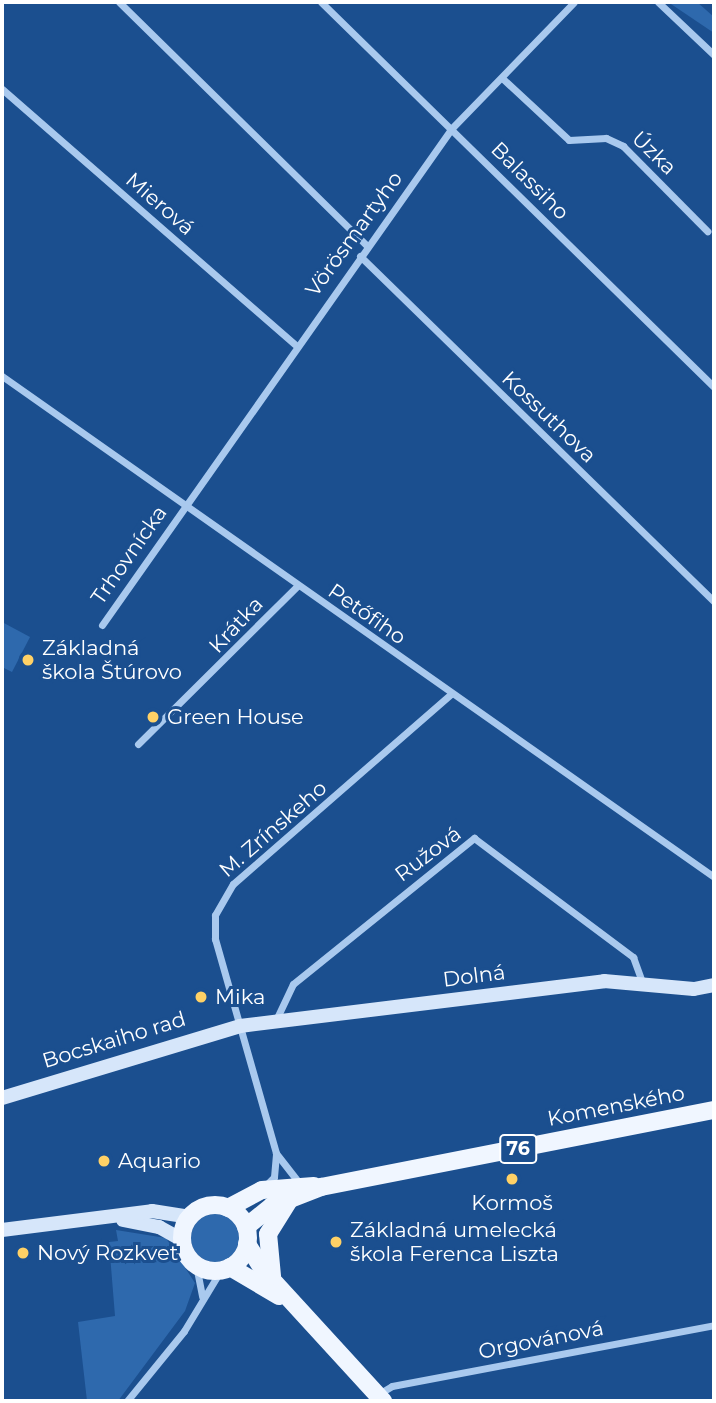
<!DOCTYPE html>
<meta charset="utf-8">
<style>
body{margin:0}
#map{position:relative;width:716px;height:1403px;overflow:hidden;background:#1b4f8f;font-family:Montserrat,sans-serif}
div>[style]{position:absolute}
.green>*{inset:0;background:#2e69ad}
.round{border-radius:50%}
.street>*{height:7px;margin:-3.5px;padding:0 3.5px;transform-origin:3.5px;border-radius:3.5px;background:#a9c9ee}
.secondary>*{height:14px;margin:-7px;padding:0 7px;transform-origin:7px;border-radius:7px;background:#d6e6fa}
.primary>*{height:18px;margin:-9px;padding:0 9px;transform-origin:9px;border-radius:9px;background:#f0f6ff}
.primary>.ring{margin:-9px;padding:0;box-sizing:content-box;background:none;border:18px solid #f0f6ff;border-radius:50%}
.dots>*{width:19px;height:19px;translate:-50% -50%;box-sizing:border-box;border:4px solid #1b4f8f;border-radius:50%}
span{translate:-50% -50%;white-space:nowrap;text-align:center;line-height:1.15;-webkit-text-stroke:6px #1b4f8f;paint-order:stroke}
.shield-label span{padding:2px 5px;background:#1b4f8f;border:2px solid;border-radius:5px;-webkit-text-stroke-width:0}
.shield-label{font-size:19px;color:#fff;font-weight:700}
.street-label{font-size:21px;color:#fff}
.poi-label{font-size:21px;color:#fff}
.left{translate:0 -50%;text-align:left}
.frame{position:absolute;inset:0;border:4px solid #fff;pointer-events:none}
</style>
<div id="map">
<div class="green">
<div style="clip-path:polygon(668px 2px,697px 2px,714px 17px,714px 33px)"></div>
<div style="clip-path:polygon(2px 622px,30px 637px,12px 672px,2px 667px)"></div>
<div class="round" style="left:191px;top:1214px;width:48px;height:48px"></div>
<div style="clip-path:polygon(116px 1230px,166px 1238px,195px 1283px,185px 1311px,118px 1401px,87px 1401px,78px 1322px,115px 1316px,109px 1242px,118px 1241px)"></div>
</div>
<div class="street">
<div style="left:119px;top:2px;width:348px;rotate:44.5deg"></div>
<div style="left:321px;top:2px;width:550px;rotate:44.41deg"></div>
<div style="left:658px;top:2px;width:77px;rotate:43.4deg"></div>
<div style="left:502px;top:78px;width:91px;rotate:42.8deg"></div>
<div style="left:569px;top:140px;width:37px;rotate:-3deg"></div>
<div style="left:606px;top:138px;width:19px;rotate:25deg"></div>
<div style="left:623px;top:146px;width:120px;rotate:45.3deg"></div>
<div style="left:2px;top:89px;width:389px;rotate:41.1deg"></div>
<div style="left:360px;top:256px;width:495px;rotate:44.3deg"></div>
<div style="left:2px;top:376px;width:871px;rotate:35.13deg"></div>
<div style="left:102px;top:625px;width:608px;rotate:-54.85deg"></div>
<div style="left:452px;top:128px;width:175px;rotate:-45.9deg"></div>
<div style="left:138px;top:744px;width:224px;rotate:-44.8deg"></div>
<div style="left:275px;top:1022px;width:42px;rotate:-64.7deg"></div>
<div style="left:293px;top:984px;width:233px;rotate:-38.9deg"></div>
<div style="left:474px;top:838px;width:199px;rotate:36.8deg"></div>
<div style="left:633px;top:957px;width:27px;rotate:70deg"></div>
<div style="left:300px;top:1184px;width:39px;rotate:-128deg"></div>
<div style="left:276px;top:1153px;width:223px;rotate:-105.9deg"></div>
<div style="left:215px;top:939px;width:24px;rotate:-90deg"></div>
<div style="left:215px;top:915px;width:36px;rotate:-60deg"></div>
<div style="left:233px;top:884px;width:289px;rotate:-41.1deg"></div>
<div style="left:264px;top:1187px;width:14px;rotate:-45deg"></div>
<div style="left:274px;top:1177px;width:23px;rotate:-85deg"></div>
<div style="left:196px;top:1265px;width:32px;rotate:79deg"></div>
<div style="left:377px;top:1395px;width:17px;rotate:-31deg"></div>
<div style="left:392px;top:1386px;width:328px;rotate:-10.7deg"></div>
<div style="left:127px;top:1401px;width:90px;rotate:-50.8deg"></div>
<div style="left:184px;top:1331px;width:71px;rotate:-58.8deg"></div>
</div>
<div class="secondary">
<div style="left:2px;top:1098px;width:249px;rotate:-16.8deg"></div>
<div style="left:240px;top:1026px;width:367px;rotate:-7deg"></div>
<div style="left:604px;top:981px;width:90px;rotate:5.1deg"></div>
<div style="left:694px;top:989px;width:20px;rotate:-11deg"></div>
<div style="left:123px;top:1220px;width:37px;rotate:11deg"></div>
<div style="left:159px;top:1227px;width:26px;rotate:29deg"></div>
<div style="left:2px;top:1230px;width:151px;rotate:-7.2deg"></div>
<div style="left:152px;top:1211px;width:37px;rotate:9deg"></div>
</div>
<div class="primary">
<div class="ring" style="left:182px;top:1205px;width:48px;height:48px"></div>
<div style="left:228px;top:1208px;width:38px;rotate:-28deg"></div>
<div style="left:262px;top:1190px;width:52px;rotate:-4.4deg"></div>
<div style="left:246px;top:1227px;width:33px;rotate:-39deg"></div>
<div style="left:272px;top:1206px;width:53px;rotate:-21.2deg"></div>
<div style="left:321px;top:1187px;width:400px;rotate:-11.1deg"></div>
<div style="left:247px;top:1244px;width:31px;rotate:58deg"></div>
<div style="left:263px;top:1270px;width:178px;rotate:47.5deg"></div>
<div style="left:230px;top:1267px;width:57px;rotate:30.6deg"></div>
<div style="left:272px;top:1276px;width:42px;rotate:-95.4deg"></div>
<div style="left:268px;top:1234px;width:38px;rotate:-58deg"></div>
</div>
<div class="dots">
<div style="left:28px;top:660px;background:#ffd166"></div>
<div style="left:153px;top:717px;background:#ffd166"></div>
<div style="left:201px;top:997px;background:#ffd166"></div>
<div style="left:104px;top:1161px;background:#ffd166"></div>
<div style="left:512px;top:1179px;background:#ffd166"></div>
<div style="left:336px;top:1242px;background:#ffd166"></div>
<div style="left:23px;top:1253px;background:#ffd166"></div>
</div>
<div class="shield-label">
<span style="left:518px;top:1149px">76</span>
</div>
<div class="street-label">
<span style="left:654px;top:153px;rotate:44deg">Úzka</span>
<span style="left:530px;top:181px;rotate:45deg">Balassiho</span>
<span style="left:160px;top:204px;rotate:41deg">Mierová</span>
<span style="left:354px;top:234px;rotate:-54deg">Vörösmartyho</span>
<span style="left:549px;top:417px;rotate:44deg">Kossuthova</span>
<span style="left:129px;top:555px;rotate:-55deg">Trhovnícka</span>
<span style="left:367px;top:614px;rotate:35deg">Petőfiho</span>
<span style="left:236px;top:625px;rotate:-47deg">Krátka</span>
<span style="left:273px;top:829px;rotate:-41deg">M. Zrínskeho</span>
<span style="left:428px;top:854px;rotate:-37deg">Ružová</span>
<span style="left:474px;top:976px;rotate:-7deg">Dolná</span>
<span style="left:114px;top:1040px;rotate:-17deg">Bocskaiho rad</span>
<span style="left:616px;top:1106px;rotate:-11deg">Komenského</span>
<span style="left:541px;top:1340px;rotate:-11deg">Orgovánová</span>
</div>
<div class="poi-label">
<span class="left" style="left:42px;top:660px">Základná<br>škola Štúrovo</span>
<span class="left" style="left:167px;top:717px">Green House</span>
<span class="left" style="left:215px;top:997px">Mika</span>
<span class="left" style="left:118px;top:1161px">Aquario</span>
<span style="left:512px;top:1203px">Kormoš</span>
<span class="left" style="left:350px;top:1242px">Základná umelecká<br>škola Ferenca Liszta</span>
<span class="left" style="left:37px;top:1253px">Nový Rozkvet</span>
</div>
<div class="frame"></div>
</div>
